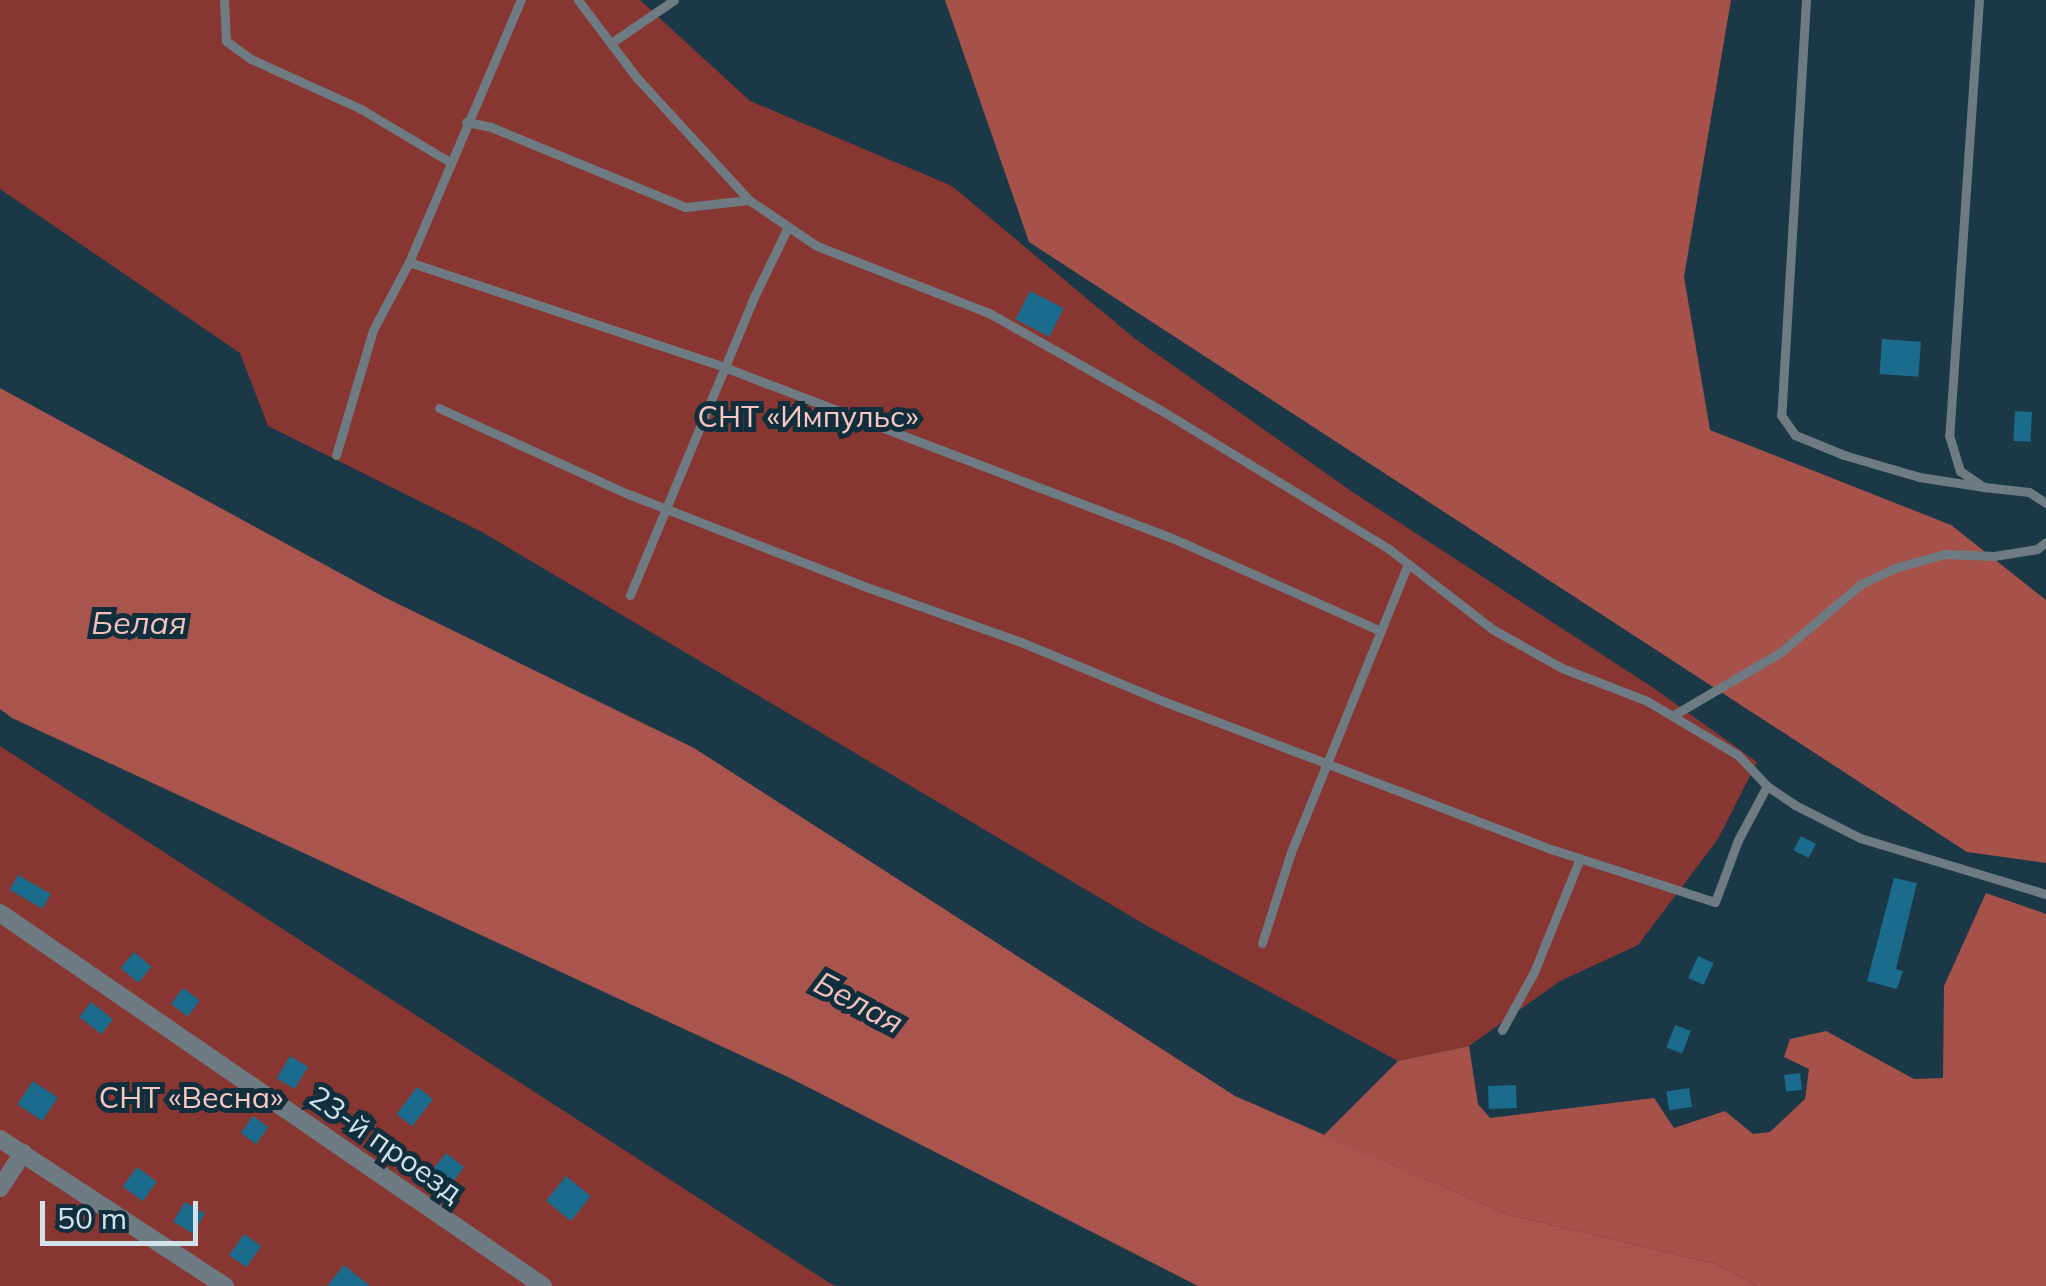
<!DOCTYPE html>
<meta charset="utf-8">
<style>
body{margin:0}
#map{position:relative;width:2046px;height:1286px;overflow:hidden;background:#1b3846;font-family:Mulish,sans-serif}
div>[style]{position:absolute}
.green>*{inset:0;background:#873632}
.forest>*{inset:0;background:#a6514a}
.water>*{inset:0;background:#a9544d}
.building>*{inset:0;background:#1a6b8c;transform-origin:0 0}
.service>*{height:9px;margin:-4.5px;padding:0 4.5px;transform-origin:4.5px;border-radius:4.5px;background:#6e7b83}
.minor>*{height:18px;margin:-9px;padding:0 9px;transform-origin:9px;border-radius:9px;background:#6e7b83}
span{translate:-50% -50%;white-space:nowrap;text-align:center;line-height:1.15;-webkit-text-stroke:10px #112e3c;paint-order:stroke}
.park-label{font-size:30px;color:#fac8c2}
.street-label{font-size:30px;color:#d2e2eb}
.water-label{font-size:32px;color:#f3c2bc;font-style:italic}
.scale{position:absolute;left:40px;top:1201px;width:158px;height:45px;box-sizing:border-box;border:5px solid #d2e2eb;border-top:0;padding-left:12px;font-size:30px;line-height:35px;white-space:nowrap;color:#d2e2eb;-webkit-text-stroke:8px #112e3c;paint-order:stroke}
</style>
<div id="map">
<div class="green">
<div style="clip-path:polygon(0 0,640px 0,750px 101px,952px 186px,1134px 338px,1354px 493px,1652px 687px,1757px 762px,1718px 839px,1638px 945px,1560px 981px,1469px 1046px,1398px 1061px,1149px 927px,482px 532px,268px 426px,240px 353px,0 189px)"></div>
<div style="clip-path:polygon(0 746px,828px 1282px,836px 1286px,0 1286px)"></div>
</div>
<div class="forest">
<div style="clip-path:polygon(945px 0,1731px 0,1684px 277px,1710px 430px,1951px 525px,2046px 600px,2046px 863px,1967px 852px,1029px 242px)"></div>
<div style="clip-path:polygon(1986px 893px,2046px 914px,2046px 1286px,1758px 1286px,1716px 1264px,1506px 1214px,1324px 1135px,1398px 1061px,1469px 1046px,1478px 1104px,1490px 1118px,1654px 1098px,1674px 1128px,1725px 1111px,1753px 1134px,1770px 1132px,1805px 1099px,1809px 1069px,1784px 1057px,1790px 1039px,1826px 1031px,1914px 1079px,1943px 1078px,1944px 986px)"></div>
</div>
<div class="water">
<div style="clip-path:polygon(0 388px,384px 597px,694px 748px,1235px 1096px,1506px 1214px,1716px 1264px,1758px 1286px,1198px 1286px,790px 1078px,12px 718px,0 709px)"></div>
</div>
<div class="building">
<div style="left:1030px;top:291px;width:38px;height:32px;rotate:27deg"></div>
<div style="left:1882px;top:339px;width:39px;height:35px;rotate:4deg"></div>
<div style="left:2015px;top:411px;width:17px;height:30px;rotate:3deg"></div>
<div style="left:1801px;top:836px;width:17px;height:16px;rotate:28deg"></div>
<div style="left:18px;top:875px;width:38px;height:17px;rotate:30deg"></div>
<div style="clip-path:polygon(1894px 878px,1917px 883px,1896px 969px,1903px 971px,1897px 989px,1867px 981px)"></div>
<div style="left:134px;top:952px;width:23px;height:21px;rotate:40deg"></div>
<div style="left:1698px;top:956px;width:17px;height:24px;rotate:24deg"></div>
<div style="left:183px;top:988px;width:21px;height:20px;rotate:37deg"></div>
<div style="left:91px;top:1002px;width:28px;height:19px;rotate:38deg"></div>
<div style="left:1675px;top:1025px;width:17px;height:24px;rotate:21deg"></div>
<div style="left:290px;top:1056px;width:21px;height:26px;rotate:31deg"></div>
<div style="left:1800px;top:1073px;width:17px;height:16px;rotate:83deg"></div>
<div style="left:33px;top:1081px;width:30px;height:28px;rotate:34deg"></div>
<div style="left:1516px;top:1085px;width:23px;height:28px;rotate:88deg"></div>
<div style="left:417px;top:1087px;width:20px;height:34px;rotate:37deg"></div>
<div style="left:1689px;top:1088px;width:19px;height:23px;rotate:81deg"></div>
<div style="left:253px;top:1116px;width:19px;height:21px;rotate:36deg"></div>
<div style="left:446px;top:1153px;width:23px;height:23px;rotate:38deg"></div>
<div style="left:137px;top:1167px;width:25px;height:24px;rotate:37deg"></div>
<div style="left:566px;top:1176px;width:32px;height:32px;rotate:39deg"></div>
<div style="left:185px;top:1202px;width:23px;height:23px;rotate:31deg"></div>
<div style="left:244px;top:1234px;width:21px;height:26px;rotate:35deg"></div>
<div style="clip-path:polygon(344px 1265px,370px 1286px,327px 1286px)"></div>
</div>
<div class="service">
<div style="left:224px;top:0;width:41px;rotate:87.2deg"></div>
<div style="left:226px;top:41px;width:31px;rotate:36deg"></div>
<div style="left:251px;top:59px;width:121px;rotate:24.4deg"></div>
<div style="left:361px;top:109px;width:104px;rotate:30.8deg"></div>
<div style="left:578px;top:0;width:98px;rotate:52.9deg"></div>
<div style="left:637px;top:78px;width:166px;rotate:47.4deg"></div>
<div style="left:749px;top:200px;width:82px;rotate:34.1deg"></div>
<div style="left:817px;top:246px;width:185px;rotate:21.3deg"></div>
<div style="left:989px;top:313px;width:195px;rotate:29.5deg"></div>
<div style="left:1159px;top:409px;width:269px;rotate:31.3deg"></div>
<div style="left:1389px;top:549px;width:130px;rotate:37.8deg"></div>
<div style="left:1492px;top:629px;width:80px;rotate:29.1deg"></div>
<div style="left:1562px;top:668px;width:91px;rotate:21.2deg"></div>
<div style="left:1647px;top:701px;width:106px;rotate:30.7deg"></div>
<div style="left:1738px;top:755px;width:42px;rotate:46.9deg"></div>
<div style="left:1767px;top:786px;width:34px;rotate:34deg"></div>
<div style="left:1795px;top:805px;width:73px;rotate:26.9deg"></div>
<div style="left:1860px;top:838px;width:194px;rotate:16.8deg"></div>
<div style="left:1806px;top:0;width:416px;rotate:93.4deg"></div>
<div style="left:1781px;top:415px;width:24px;rotate:55deg"></div>
<div style="left:1795px;top:435px;width:53px;rotate:22.2deg"></div>
<div style="left:1844px;top:455px;width:78px;rotate:16.3deg"></div>
<div style="left:1919px;top:477px;width:66px;rotate:8.7deg"></div>
<div style="left:1979px;top:0;width:436px;rotate:93.9deg"></div>
<div style="left:1949px;top:435px;width:38px;rotate:73deg"></div>
<div style="left:1960px;top:471px;width:29px;rotate:34deg"></div>
<div style="left:1984px;top:487px;width:45px;rotate:6.3deg"></div>
<div style="left:2029px;top:492px;width:20px;rotate:33deg"></div>
<div style="left:611px;top:43px;width:76px;rotate:-34.3deg"></div>
<div style="left:466px;top:122px;width:25px;rotate:11deg"></div>
<div style="left:491px;top:127px;width:210px;rotate:22.4deg"></div>
<div style="left:685px;top:207px;width:64px;rotate:-6.2deg"></div>
<div style="left:409px;top:262px;width:332px;rotate:18.4deg"></div>
<div style="left:724px;top:367px;width:480px;rotate:20.9deg"></div>
<div style="left:1172px;top:538px;width:227px;rotate:24deg"></div>
<div style="left:439px;top:408px;width:208px;rotate:24.5deg"></div>
<div style="left:628px;top:494px;width:250px;rotate:21.3deg"></div>
<div style="left:861px;top:585px;width:170px;rotate:19.6deg"></div>
<div style="left:1021px;top:642px;width:154px;rotate:22.6deg"></div>
<div style="left:1163px;top:701px;width:418px;rotate:20.9deg"></div>
<div style="left:1554px;top:850px;width:169px;rotate:17.9deg"></div>
<div style="left:1715px;top:902px;width:66px;rotate:-69.6deg"></div>
<div style="left:1738px;top:840px;width:61px;rotate:-61.8deg"></div>
<div style="left:336px;top:455px;width:130px;rotate:-73.5deg"></div>
<div style="left:373px;top:330px;width:77px;rotate:-62.1deg"></div>
<div style="left:409px;top:262px;width:285px;rotate:-66.9deg"></div>
<div style="left:630px;top:595px;width:323px;rotate:-67.4deg"></div>
<div style="left:754px;top:297px;width:78px;rotate:-64.1deg"></div>
<div style="left:1672px;top:716px;width:126px;rotate:-30.4deg"></div>
<div style="left:1781px;top:652px;width:105px;rotate:-40.4deg"></div>
<div style="left:1861px;top:584px;width:38px;rotate:-25deg"></div>
<div style="left:1895px;top:568px;width:51px;rotate:-15.9deg"></div>
<div style="left:1944px;top:554px;width:50px;rotate:2.3deg"></div>
<div style="left:1994px;top:556px;width:44px;rotate:-9.2deg"></div>
<div style="left:2037px;top:549px;width:11px;rotate:-38deg"></div>
<div style="left:1262px;top:943px;width:96px;rotate:-72.3deg"></div>
<div style="left:1291px;top:852px;width:311px;rotate:-67.9deg"></div>
<div style="left:1502px;top:1030px;width:66px;rotate:-61.1deg"></div>
<div style="left:1534px;top:972px;width:123px;rotate:-68deg"></div>
</div>
<div class="minor">
<div style="left:0;top:913px;width:659px;rotate:34.49deg"></div>
<div style="left:0;top:1139px;width:269px;rotate:33.2deg"></div>
<div style="left:0;top:1188px;width:42px;rotate:-56.7deg"></div>
</div>
<div class="park-label">
<span style="left:808px;top:416px">СНТ «Импульс»</span>
<span style="left:191px;top:1097px">СНТ «Весна»</span>
</div>
<div class="street-label">
<span style="left:386px;top:1144px;rotate:35deg">23-й проезд</span>
</div>
<div class="water-label">
<span style="left:139px;top:622px">Белая</span>
<span style="left:859px;top:1002px;rotate:28deg">Белая</span>
</div>
<div class="scale">50 m</div>
</div>
